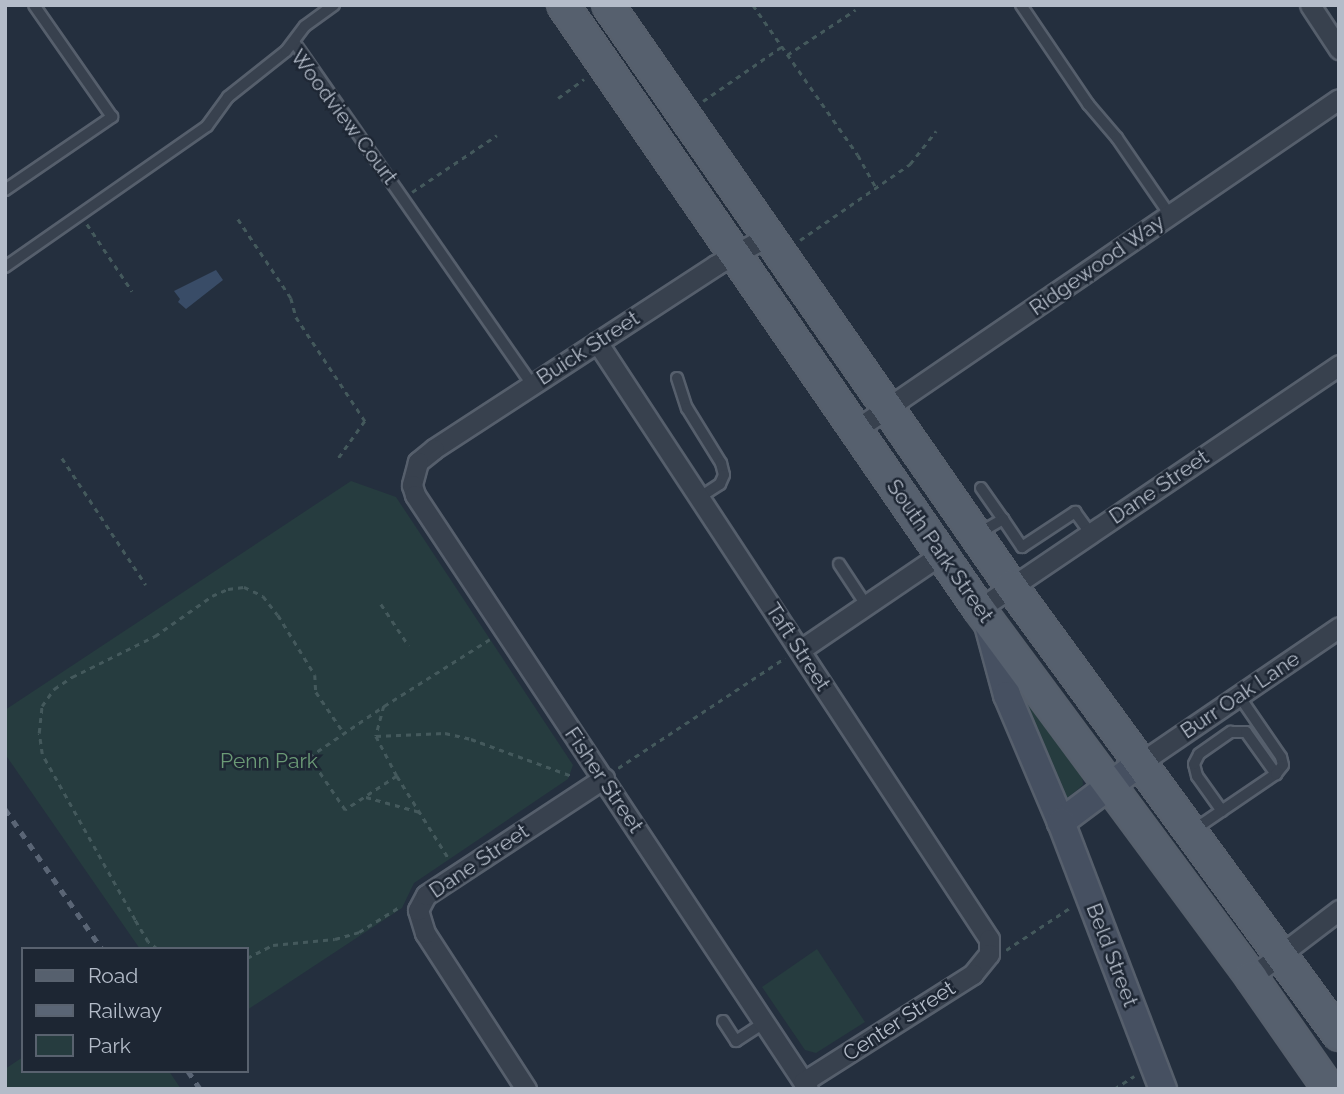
<!DOCTYPE html>
<style>
body{margin:0}
#map{position:relative;width:1344px;height:1094px;overflow:hidden;background:#242f3e;font-family:Raleway,sans-serif}
div>[style]{position:absolute}
.green>*{inset:0;background:#263c3f}
.water>*{inset:0;background:#394c67}
.path>*{height:2.5px;margin-top:-1.25px;transform-origin:0;background:repeating-linear-gradient(90deg,#44595c 0 5px,transparent 0 10px)}
.roads{filter:drop-shadow(2px 0 #565f6c) drop-shadow(-2px 0 #565f6c) drop-shadow(0 2px #565f6c) drop-shadow(0 -2px #565f6c)}
.lane>*{height:10px;margin:-5px;padding:0 5px;transform-origin:5px;border-radius:5px;background:#38414e}
.street>*{height:19px;margin:-9.5px;padding:0 9.5px;transform-origin:9.5px;border-radius:9.5px;background:#38414e}
.secondary>*{height:26px;margin:-13px;padding:0 13px;transform-origin:13px;border-radius:13px;background:#465061}
.primary>*{height:30px;margin:-15px;padding:0 15px;transform-origin:15px;border-radius:15px;background:#56606e}
.rail>*{height:5px;margin-top:-2.5px;transform-origin:0;background:repeating-linear-gradient(90deg,#5a6575 0 7px,transparent 0 14px)}
span{translate:-50% -50%;white-space:nowrap;text-align:center;line-height:1.15;-webkit-text-stroke:5px #1d2633;paint-order:stroke}
.street-label{font-size:21px;color:#b4bcc9}
.park-label{font-size:21px;color:#6b9a76}
.frame{position:absolute;inset:0;border:7px solid #b4bcc9;pointer-events:none}
.legend{position:absolute;left:21px;top:947px;width:228px;height:126px;box-sizing:border-box;background:#1d2633;border:2px solid #59626f;margin:0;padding:9px 12px;list-style:none;font-size:21px;color:#b4bcc9}
.legend li{display:flex;align-items:center;gap:14px;height:35px}
.legend b{width:35px;border:2px solid #59626f}
</style>
<div id="map">
<div class="green">
<div style="clip-path:polygon(351px 481px,396px 497px,573px 765px,568px 779px,414px 883px,402px 908px,247px 1010px,247px 949px,140px 949px,5px 754px,5px 710px)"></div>
<div style="clip-path:polygon(1016px 683px,1082px 771px,1083px 785px,1063px 802px)"></div>
<div style="clip-path:polygon(817px 949px,865px 1022px,816px 1053px,805px 1050px,762px 987px)"></div>
<div style="clip-path:polygon(23px 1057px,23px 1071px,169px 1071px,181px 1089px,5px 1089px,5px 1069px)"></div>
</div>
<div class="water">
<div style="clip-path:polygon(216px 270px,223px 280px,186px 309px,178px 302px,180px 299px,174px 291px)"></div>
</div>
<div class="path">
<div style="left:753px;top:5px;width:183px;rotate:55deg"></div>
<div style="left:858px;top:155px;width:38px;rotate:61deg"></div>
<div style="left:787px;top:55px;width:82px;rotate:-33.5deg"></div>
<div style="left:558px;top:98px;width:32px;rotate:-36deg"></div>
<div style="left:703px;top:101px;width:95px;rotate:-34.7deg"></div>
<div style="left:412px;top:192px;width:102px;rotate:-33.8deg"></div>
<div style="left:238px;top:219px;width:95px;rotate:56.1deg"></div>
<div style="left:291px;top:298px;width:20px;rotate:75deg"></div>
<div style="left:296px;top:317px;width:125px;rotate:56.4deg"></div>
<div style="left:365px;top:421px;width:47px;rotate:125.4deg"></div>
<div style="left:87px;top:224px;width:81px;rotate:56.1deg"></div>
<div style="left:800px;top:240px;width:134px;rotate:-34.6deg"></div>
<div style="left:910px;top:164px;width:42px;rotate:-51.8deg"></div>
<div style="left:62px;top:458px;width:152px;rotate:56.5deg"></div>
<div style="left:381px;top:604px;width:50px;rotate:56.3deg"></div>
<div style="left:384px;top:706px;width:31px;rotate:105deg"></div>
<div style="left:376px;top:736px;width:45px;rotate:62.3deg"></div>
<div style="left:397px;top:776px;width:62px;rotate:146.8deg"></div>
<div style="left:345px;top:810px;width:64px;rotate:-124.2deg"></div>
<div style="left:309px;top:757px;width:91px;rotate:-34.2deg"></div>
<div style="left:384px;top:706px;width:125px;rotate:-32.3deg"></div>
<div style="left:376px;top:736px;width:69px;rotate:-2.5deg"></div>
<div style="left:445px;top:733px;width:27px;rotate:13deg"></div>
<div style="left:471px;top:739px;width:108px;rotate:20.1deg"></div>
<div style="left:618px;top:768px;width:200px;rotate:-33.4deg"></div>
<div style="left:397px;top:776px;width:98px;rotate:57.9deg"></div>
<div style="left:366px;top:797px;width:56px;rotate:15.5deg"></div>
<div style="left:157px;top:949px;width:11px;rotate:-142deg"></div>
<div style="left:148px;top:942px;width:26px;rotate:-121deg"></div>
<div style="left:135px;top:920px;width:190px;rotate:-119.3deg"></div>
<div style="left:42px;top:754px;width:21px;rotate:-98deg"></div>
<div style="left:39px;top:733px;width:27px;rotate:-84deg"></div>
<div style="left:42px;top:706px;width:21px;rotate:-55deg"></div>
<div style="left:54px;top:689px;width:22px;rotate:-34deg"></div>
<div style="left:72px;top:677px;width:93px;rotate:-26.3deg"></div>
<div style="left:155px;top:636px;width:70px;rotate:-35.1deg"></div>
<div style="left:212px;top:596px;width:17px;rotate:-24deg"></div>
<div style="left:228px;top:589px;width:16px;rotate:-7deg"></div>
<div style="left:244px;top:587px;width:21px;rotate:25deg"></div>
<div style="left:263px;top:596px;width:24px;rotate:52deg"></div>
<div style="left:278px;top:615px;width:70px;rotate:58.3deg"></div>
<div style="left:315px;top:675px;width:17px;rotate:87deg"></div>
<div style="left:316px;top:692px;width:50px;rotate:55.7deg"></div>
<div style="left:1006px;top:950px;width:78px;rotate:-33.5deg"></div>
<div style="left:247px;top:958px;width:29px;rotate:-27deg"></div>
<div style="left:273px;top:945px;width:62px;rotate:-5.5deg"></div>
<div style="left:335px;top:939px;width:25px;rotate:-16deg"></div>
<div style="left:359px;top:932px;width:49px;rotate:-31.8deg"></div>
<div style="left:1114px;top:1089px;width:24px;rotate:-33deg"></div>
</div>
<div class="roads">
<div class="lane">
<div style="left:1021px;top:5px;width:120px;rotate:55.9deg"></div>
<div style="left:1088px;top:104px;width:45px;rotate:49.5deg"></div>
<div style="left:1117px;top:138px;width:93px;rotate:55.5deg"></div>
<div style="left:294px;top:42px;width:417px;rotate:55.2deg"></div>
<div style="left:5px;top:190px;width:130px;rotate:-34.3deg"></div>
<div style="left:112px;top:117px;width:136px;rotate:-124.9deg"></div>
<div style="left:5px;top:267px;width:246px;rotate:-34.9deg"></div>
<div style="left:207px;top:126px;width:36px;rotate:-54deg"></div>
<div style="left:228px;top:97px;width:74px;rotate:-38.4deg"></div>
<div style="left:286px;top:51px;width:31px;rotate:-53deg"></div>
<div style="left:305px;top:26px;width:36px;rotate:-36deg"></div>
<div style="left:677px;top:378px;width:32px;rotate:72deg"></div>
<div style="left:687px;top:408px;width:65px;rotate:58.3deg"></div>
<div style="left:721px;top:463px;width:12px;rotate:76deg"></div>
<div style="left:724px;top:475px;width:10px;rotate:114deg"></div>
<div style="left:720px;top:484px;width:24px;rotate:147deg"></div>
<div style="left:981px;top:488px;width:38px;rotate:55deg"></div>
<div style="left:979px;top:533px;width:28px;rotate:-30deg"></div>
<div style="left:1003px;top:519px;width:34px;rotate:56deg"></div>
<div style="left:1022px;top:547px;width:64px;rotate:-33.4deg"></div>
<div style="left:1075px;top:512px;width:26px;rotate:54deg"></div>
<div style="left:839px;top:564px;width:49px;rotate:56.6deg"></div>
<div style="left:1222px;top:811px;width:43px;rotate:-125.5deg"></div>
<div style="left:1197px;top:776px;width:12px;rotate:-104deg"></div>
<div style="left:1194px;top:764px;width:11px;rotate:-63deg"></div>
<div style="left:1199px;top:754px;width:39px;rotate:-35deg"></div>
<div style="left:1231px;top:732px;width:15px"></div>
<div style="left:1246px;top:732px;width:52px;rotate:54.5deg"></div>
<div style="left:1192px;top:831px;width:102px;rotate:-34.2deg"></div>
<div style="left:1276px;top:774px;width:11px;rotate:-52deg"></div>
<div style="left:1283px;top:765px;width:8px;rotate:-104deg"></div>
<div style="left:1281px;top:757px;width:74px;rotate:-124.5deg"></div>
<div style="left:723px;top:1021px;width:24px;rotate:57deg"></div>
<div style="left:736px;top:1041px;width:33px;rotate:-33deg"></div>
</div>
<div class="street">
<div style="left:1310px;top:5px;width:53px;rotate:56.6deg"></div>
<div style="left:768px;top:236px;width:60px;rotate:150.9deg"></div>
<div style="left:716px;top:265px;width:337px;rotate:146.9deg"></div>
<div style="left:434px;top:449px;width:21px;rotate:141deg"></div>
<div style="left:418px;top:462px;width:24px;rotate:105deg"></div>
<div style="left:412px;top:485px;width:10px;rotate:73deg"></div>
<div style="left:415px;top:495px;width:712px;rotate:56.51deg"></div>
<div style="left:597px;top:342px;width:714px;rotate:56.71deg"></div>
<div style="left:989px;top:939px;width:15px;rotate:90deg"></div>
<div style="left:989px;top:954px;width:26px;rotate:129deg"></div>
<div style="left:973px;top:974px;width:201px;rotate:147.6deg"></div>
<div style="left:855px;top:430px;width:586px;rotate:-34.37deg"></div>
<div style="left:979px;top:609px;width:435px;rotate:-34.1deg"></div>
<div style="left:800px;top:650px;width:171px;rotate:-34.2deg"></div>
<div style="left:1140px;top:763px;width:241px;rotate:-34.3deg"></div>
<div style="left:1251px;top:977px;width:111px;rotate:-37.3deg"></div>
<div style="left:526px;top:1089px;width:186px;rotate:-122.9deg"></div>
<div style="left:425px;top:933px;width:24px;rotate:-107deg"></div>
<div style="left:418px;top:910px;width:17px;rotate:-62deg"></div>
<div style="left:426px;top:895px;width:213px;rotate:-33.3deg"></div>
</div>
<div class="secondary">
<div style="left:987px;top:621px;width:77px;rotate:74.9deg"></div>
<div style="left:1007px;top:695px;width:138px;rotate:67deg"></div>
<div style="left:1140px;top:763px;width:99px;rotate:143.2deg"></div>
<div style="left:1061px;top:822px;width:286px;rotate:69.1deg"></div>
</div>
<div class="primary">
<div style="left:563px;top:5px;width:733px;rotate:55.44deg"></div>
<div style="left:979px;top:609px;width:458px;rotate:53.5deg"></div>
<div style="left:1251px;top:977px;width:136px;rotate:55.1deg"></div>
<div style="left:608px;top:5px;width:707px;rotate:55.25deg"></div>
<div style="left:1011px;top:586px;width:556px;rotate:53.85deg"></div>
</div>
</div>
<div class="rail">
<div style="left:5px;top:809px;width:170px;rotate:55.3deg"></div>
<div style="left:188px;top:1071px;width:22px;rotate:56deg"></div>
</div>
<div class="street-label">
<span style="left:344px;top:117px;rotate:53deg">Woodview Court</span>
<span style="left:1097px;top:265px;rotate:-35deg">Ridgewood Way</span>
<span style="left:588px;top:348px;rotate:-33deg">Buick Street</span>
<span style="left:1159px;top:487px;rotate:-34deg">Dane Street</span>
<span style="left:940px;top:551px;rotate:55deg">South Park Street</span>
<span style="left:798px;top:647px;rotate:57deg">Taft Street</span>
<span style="left:1240px;top:695px;rotate:-34deg">Burr Oak Lane</span>
<span style="left:604px;top:780px;rotate:56deg">Fisher Street</span>
<span style="left:479px;top:861px;rotate:-34deg">Dane Street</span>
<span style="left:1112px;top:955px;rotate:69deg">Beld Street</span>
<span style="left:899px;top:1021px;rotate:-33deg">Center Street</span>
</div>
<div class="park-label">
<span style="left:269px;top:761px">Penn Park</span>
</div>
<div class="frame"></div>
<ul class="legend">
<li><b style="height:9px;background:#56606e"></b>Road</li>
<li><b style="height:9px;background:#5a6575"></b>Railway</li>
<li><b style="height:19px;background:#263c3f"></b>Park</li>
</ul>
</div>
